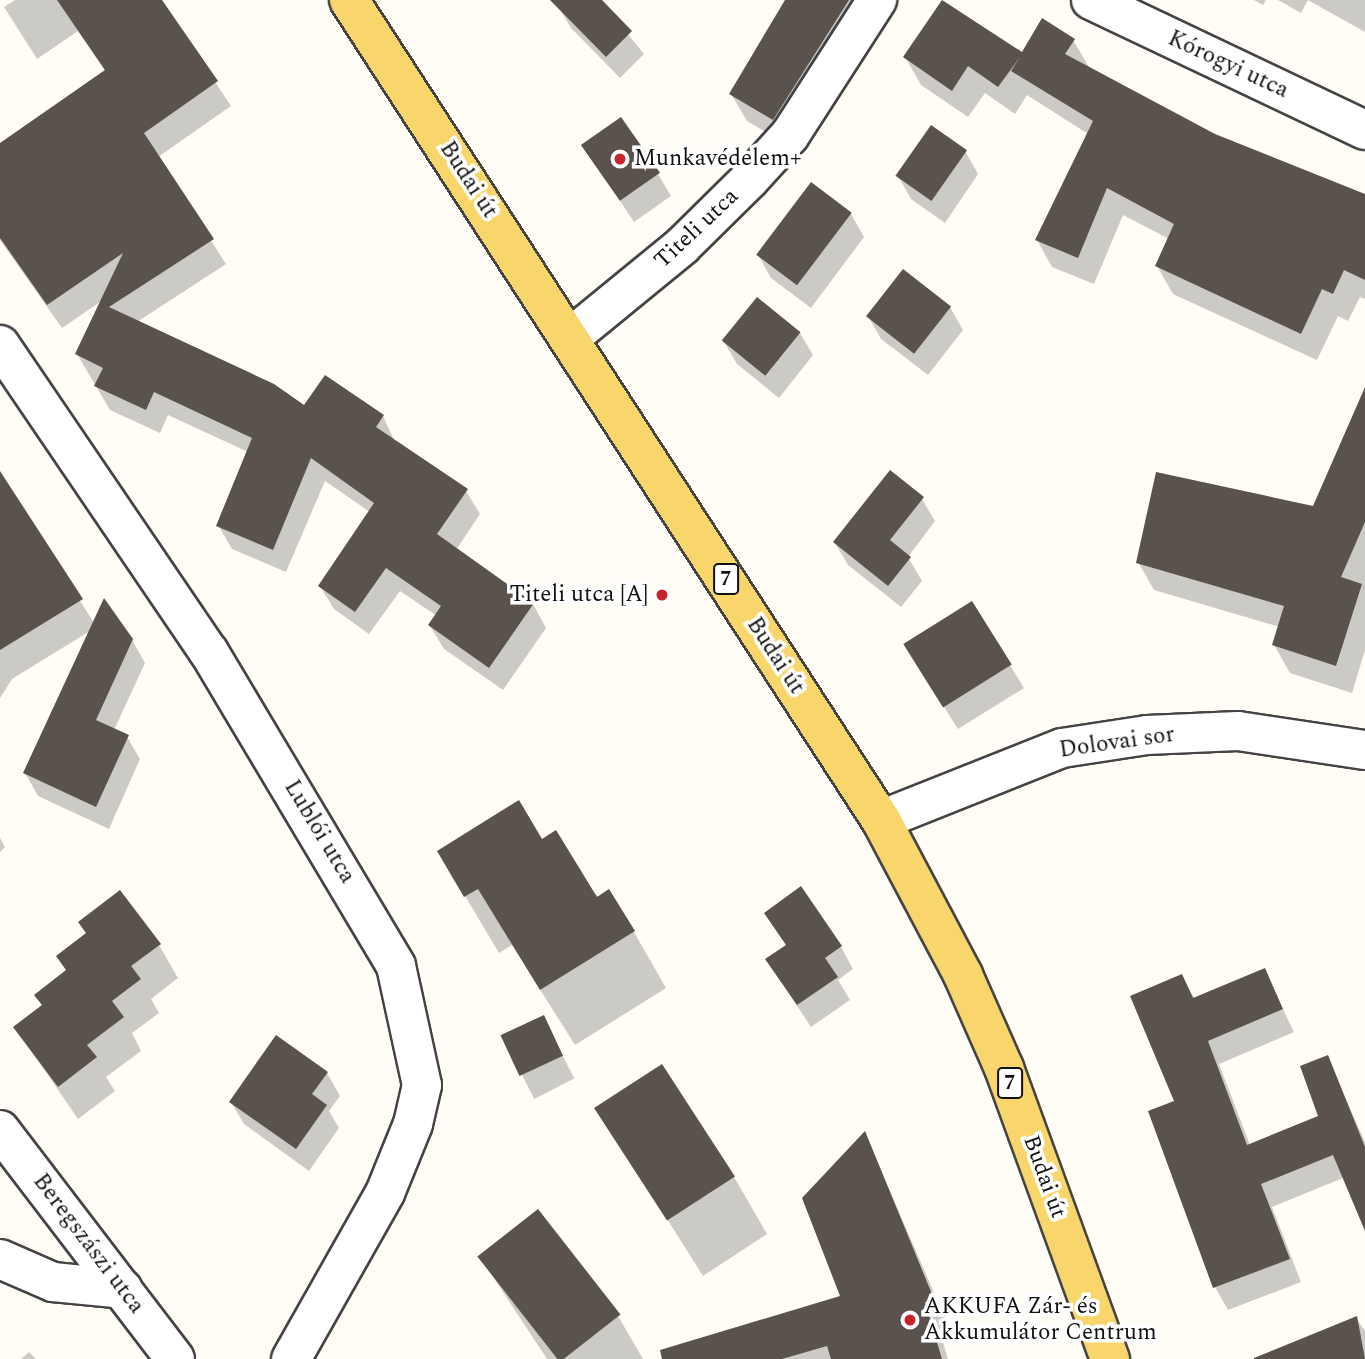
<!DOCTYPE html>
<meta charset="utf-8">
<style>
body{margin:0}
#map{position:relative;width:1365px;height:1359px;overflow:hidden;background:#fffdf5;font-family:Spectral,serif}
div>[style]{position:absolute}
.shadow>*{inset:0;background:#0003;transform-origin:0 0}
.building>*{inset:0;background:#5a524d;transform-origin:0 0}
.roads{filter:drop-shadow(2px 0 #444) drop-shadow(-2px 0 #444) drop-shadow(0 2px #444) drop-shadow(0 -2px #444)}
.minor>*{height:38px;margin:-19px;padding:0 19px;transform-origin:19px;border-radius:19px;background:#fff}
.major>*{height:38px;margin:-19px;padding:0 19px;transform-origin:19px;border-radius:19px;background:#f9d66b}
.dots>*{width:19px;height:19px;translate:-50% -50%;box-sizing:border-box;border:4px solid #fff;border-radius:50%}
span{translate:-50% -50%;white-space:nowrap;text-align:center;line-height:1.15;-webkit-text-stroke:7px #fff;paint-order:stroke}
.shield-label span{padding:2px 5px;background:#fff;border:2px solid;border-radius:5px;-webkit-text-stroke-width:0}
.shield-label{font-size:21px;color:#111;font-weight:700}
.street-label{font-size:23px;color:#111}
.poi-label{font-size:23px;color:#111}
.left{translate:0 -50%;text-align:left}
.right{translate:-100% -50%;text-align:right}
</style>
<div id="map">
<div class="shadow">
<div style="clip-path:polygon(15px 0,148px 0,176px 23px,231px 106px,158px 157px,226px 264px,137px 322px,305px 408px,383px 416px,395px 442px,466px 491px,480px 514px,456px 550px,533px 604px,546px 628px,503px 690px,444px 649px,430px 626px,437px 616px,400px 591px,369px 634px,334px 609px,320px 586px,370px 512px,325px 481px,286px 572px,232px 549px,218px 525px,248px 452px,168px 415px,160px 433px,110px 410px,77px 354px,103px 300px,62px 328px,0 240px,0 145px,106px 72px,78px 31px,37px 59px,4px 7px)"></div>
<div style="clip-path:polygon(564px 0,600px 0,644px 54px,620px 78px,571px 28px,558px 6px)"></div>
<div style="clip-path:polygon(787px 0,881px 0,789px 146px,747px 121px,731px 94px)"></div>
<div style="clip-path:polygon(1254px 0,1266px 0,1263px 5px)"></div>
<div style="clip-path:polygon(1278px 0,1365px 0,1365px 32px,1308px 0,1301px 13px)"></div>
<div style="clip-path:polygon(944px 1px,1023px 55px,1073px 40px,1089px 67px,1214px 135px,1365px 198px,1365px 299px,1360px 297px,1348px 321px,1338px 316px,1317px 360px,1173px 294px,1157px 266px,1169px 239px,1123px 215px,1094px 284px,1052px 267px,1037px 240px,1088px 134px,1027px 95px,1015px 114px,985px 93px,968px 117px,921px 85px,905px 57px)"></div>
<div style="clip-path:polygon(583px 145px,658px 174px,671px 196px,634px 222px)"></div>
<div style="clip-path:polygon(965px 151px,978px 174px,945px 223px,911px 199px,898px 176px)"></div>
<div style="clip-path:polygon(812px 185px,851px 214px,864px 237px,811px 308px,771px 278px,758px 255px)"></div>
<div style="clip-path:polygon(950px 307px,963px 330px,928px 375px,881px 339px,868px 316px)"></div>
<div style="clip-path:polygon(800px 333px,813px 355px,779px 398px,737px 364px,724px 342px)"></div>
<div style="clip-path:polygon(1365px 415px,1365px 650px,1352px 693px,1290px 673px,1274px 645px,1280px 627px,1154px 590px,1138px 562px,1314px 508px)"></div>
<div style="clip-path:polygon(0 474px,94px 623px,132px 640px,145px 663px,114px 730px,127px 737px,140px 759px,109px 829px,38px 796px,25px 773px,90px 631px,12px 679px,0 698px)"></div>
<div style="clip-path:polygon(922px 499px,935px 521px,908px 557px,922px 581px,901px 607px,848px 565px,835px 543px)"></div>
<div style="clip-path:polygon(972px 603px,1024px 688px,958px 729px,918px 666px)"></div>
<div style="clip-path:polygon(0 838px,5px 847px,0 852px)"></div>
<div style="clip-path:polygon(542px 841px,634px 932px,666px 988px,575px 1045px,512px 945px,499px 953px,439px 852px)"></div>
<div style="clip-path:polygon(766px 913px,841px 947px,853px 969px,838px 980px,850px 1000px,811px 1027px,767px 960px,787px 946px)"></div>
<div style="clip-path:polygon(159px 945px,178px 978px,151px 999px,159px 1013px,132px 1033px,141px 1051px,106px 1077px,115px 1091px,78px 1119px,15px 1027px,43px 1006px,36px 995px)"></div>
<div style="clip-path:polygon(1264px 970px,1294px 1032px,1219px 1064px,1250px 1145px,1321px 1117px,1327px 1057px,1365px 1142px,1365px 1225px,1343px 1178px,1272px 1207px,1301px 1282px,1228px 1310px,1215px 1287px,1176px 1102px,1181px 976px,1195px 999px)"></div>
<div style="left:543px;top:1017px;width:69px;height:45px;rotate:63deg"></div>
<div style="clip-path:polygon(327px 1073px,340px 1096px,329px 1111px,339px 1128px,309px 1171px,244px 1124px,231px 1102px)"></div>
<div style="clip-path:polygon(597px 1108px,734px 1177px,767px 1234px,703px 1276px)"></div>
<div style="clip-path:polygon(865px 1134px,949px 1327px,939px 1329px,948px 1359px,723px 1359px,842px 1297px)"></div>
<div style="clip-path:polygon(480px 1257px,618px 1316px,643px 1359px,547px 1359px)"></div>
<div style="clip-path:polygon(1356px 1318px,1365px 1331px,1365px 1359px,1256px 1359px)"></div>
<div style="clip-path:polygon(29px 1352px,36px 1359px,21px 1359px)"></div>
</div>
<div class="building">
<div style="clip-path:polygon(57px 0,162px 0,218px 81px,144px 133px,214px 239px,109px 307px,274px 384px,304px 405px,325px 375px,384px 415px,376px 427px,468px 489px,437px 534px,534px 603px,489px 668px,428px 625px,441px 606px,386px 568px,355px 612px,318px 586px,374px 503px,311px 458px,273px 550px,216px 526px,252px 438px,154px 392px,146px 410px,94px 386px,103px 368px,75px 354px,123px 253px,47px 305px,0 238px,0 143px,105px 70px)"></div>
<div style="clip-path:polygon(550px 0,602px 0,632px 31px,606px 57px)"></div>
<div style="clip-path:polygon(785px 0,849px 0,773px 120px,729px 94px)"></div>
<div style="clip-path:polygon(942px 0,1022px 52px,1042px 18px,1075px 39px,1065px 54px,1215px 134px,1365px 194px,1365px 280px,1344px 270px,1333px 294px,1322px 289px,1301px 334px,1155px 266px,1174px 224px,1107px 188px,1078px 258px,1035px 240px,1093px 121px,1011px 71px,1020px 57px,998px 87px,968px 66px,952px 91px,903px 57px)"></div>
<div style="left:621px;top:117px;width:68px;height:49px;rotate:55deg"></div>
<div style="left:931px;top:125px;width:44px;height:62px;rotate:35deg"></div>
<div style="left:811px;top:182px;width:51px;height:91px;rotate:37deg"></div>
<div style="left:903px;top:269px;width:61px;height:60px;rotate:38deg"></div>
<div style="left:757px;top:297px;width:56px;height:56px;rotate:39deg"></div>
<div style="clip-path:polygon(1365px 387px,1365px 522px,1341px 577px,1362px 584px,1336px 666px,1272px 645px,1284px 606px,1136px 563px,1156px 472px,1313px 506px)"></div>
<div style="clip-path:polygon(890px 470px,924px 497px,890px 540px,911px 557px,888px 586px,833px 542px)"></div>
<div style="clip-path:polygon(0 471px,83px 599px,0 650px)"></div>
<div style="clip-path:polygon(104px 598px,133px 639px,96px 720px,129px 735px,96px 807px,23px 773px)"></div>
<div style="left:972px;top:601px;width:75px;height:81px;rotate:58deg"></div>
<div style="clip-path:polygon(519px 800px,542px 839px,556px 830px,597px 897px,609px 889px,635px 931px,540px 990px,478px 889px,464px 897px,437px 851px)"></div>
<div style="clip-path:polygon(801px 886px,842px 946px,825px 958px,838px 977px,797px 1005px,765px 959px,786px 945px,764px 913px)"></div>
<div style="clip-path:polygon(120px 890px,161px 944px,131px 966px,141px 979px,112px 1001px,124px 1017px,87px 1045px,97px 1057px,58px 1087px,13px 1027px,42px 1005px,34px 995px,66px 970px,56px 956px,86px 933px,78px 922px)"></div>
<div style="clip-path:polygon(1265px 968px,1283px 1009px,1208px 1041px,1247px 1145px,1318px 1116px,1300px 1066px,1328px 1055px,1365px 1147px,1365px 1231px,1333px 1155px,1261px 1184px,1290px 1259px,1213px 1288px,1148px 1111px,1174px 1101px,1130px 996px,1182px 974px,1193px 998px)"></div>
<div style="left:544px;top:1015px;width:45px;height:48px;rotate:65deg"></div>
<div style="clip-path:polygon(276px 1035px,328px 1072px,312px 1094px,327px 1105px,296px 1149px,229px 1102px)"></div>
<div style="left:662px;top:1064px;width:134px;height:81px;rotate:57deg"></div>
<div style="clip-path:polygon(865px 1131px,934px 1299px,925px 1302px,942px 1359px,831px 1359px,827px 1346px,782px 1359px,662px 1359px,660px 1350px,840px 1296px,802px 1198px)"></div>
<div style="left:538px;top:1209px;width:134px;height:77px;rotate:52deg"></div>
<div style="clip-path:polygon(1357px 1316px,1365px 1359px,1254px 1359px,1254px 1358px)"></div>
</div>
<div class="roads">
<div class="minor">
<div style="left:1091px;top:0;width:303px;rotate:25.4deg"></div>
<div style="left:571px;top:337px;width:144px;rotate:-39.3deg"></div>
<div style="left:682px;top:246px;width:94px;rotate:-44.6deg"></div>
<div style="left:749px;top:180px;width:61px;rotate:-47.7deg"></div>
<div style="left:790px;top:135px;width:161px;rotate:-57.2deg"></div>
<div style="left:0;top:345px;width:371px;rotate:55.8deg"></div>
<div style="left:209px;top:652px;width:365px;rotate:59.2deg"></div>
<div style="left:396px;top:966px;width:122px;rotate:77.7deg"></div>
<div style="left:422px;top:1085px;width:40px;rotate:103deg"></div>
<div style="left:413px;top:1124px;width:74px;rotate:112.1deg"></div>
<div style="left:385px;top:1193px;width:191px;rotate:119.5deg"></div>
<div style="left:881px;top:820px;width:195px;rotate:-21.7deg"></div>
<div style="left:1062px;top:748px;width:86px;rotate:-8.7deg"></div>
<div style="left:1147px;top:735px;width:91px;rotate:-2.5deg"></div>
<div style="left:1238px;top:731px;width:128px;rotate:8.5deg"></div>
<div style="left:0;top:1130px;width:288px;rotate:52.6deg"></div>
<div style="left:0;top:1259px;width:58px;rotate:23.5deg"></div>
<div style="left:53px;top:1282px;width:70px;rotate:5.7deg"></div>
</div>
<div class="major">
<div style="left:349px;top:0;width:977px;rotate:57.03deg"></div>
<div style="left:881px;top:820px;width:175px;rotate:62.1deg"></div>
<div style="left:963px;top:975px;width:102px;rotate:66.2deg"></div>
<div style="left:1004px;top:1068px;width:310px;rotate:70deg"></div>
</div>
</div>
<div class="dots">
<div style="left:620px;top:159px;background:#c4262e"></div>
<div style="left:662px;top:595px;background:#c4262e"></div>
<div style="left:910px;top:1320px;background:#c4262e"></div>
</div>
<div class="shield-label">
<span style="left:726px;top:579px">7</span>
<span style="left:1010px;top:1083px">7</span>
</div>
<div class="street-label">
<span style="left:1228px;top:65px;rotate:25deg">Kórogyi utca</span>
<span style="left:468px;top:180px;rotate:57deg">Budai út</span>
<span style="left:697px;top:229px;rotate:-43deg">Titeli utca</span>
<span style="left:775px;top:656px;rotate:57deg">Budai út</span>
<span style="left:1117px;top:743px;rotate:-8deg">Dolovai sor</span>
<span style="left:319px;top:832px;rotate:59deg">Lublói utca</span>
<span style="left:1044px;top:1177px;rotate:70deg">Budai út</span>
<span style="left:88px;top:1244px;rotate:53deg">Beregszászi utca</span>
</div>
<div class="poi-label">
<span class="left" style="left:634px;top:159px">Munkavédelem+</span>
<span class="right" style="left:648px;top:595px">Titeli utca [A]</span>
<span class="left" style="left:924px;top:1320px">AKKUFA Zár- és<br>Akkumulátor Centrum</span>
</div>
</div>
